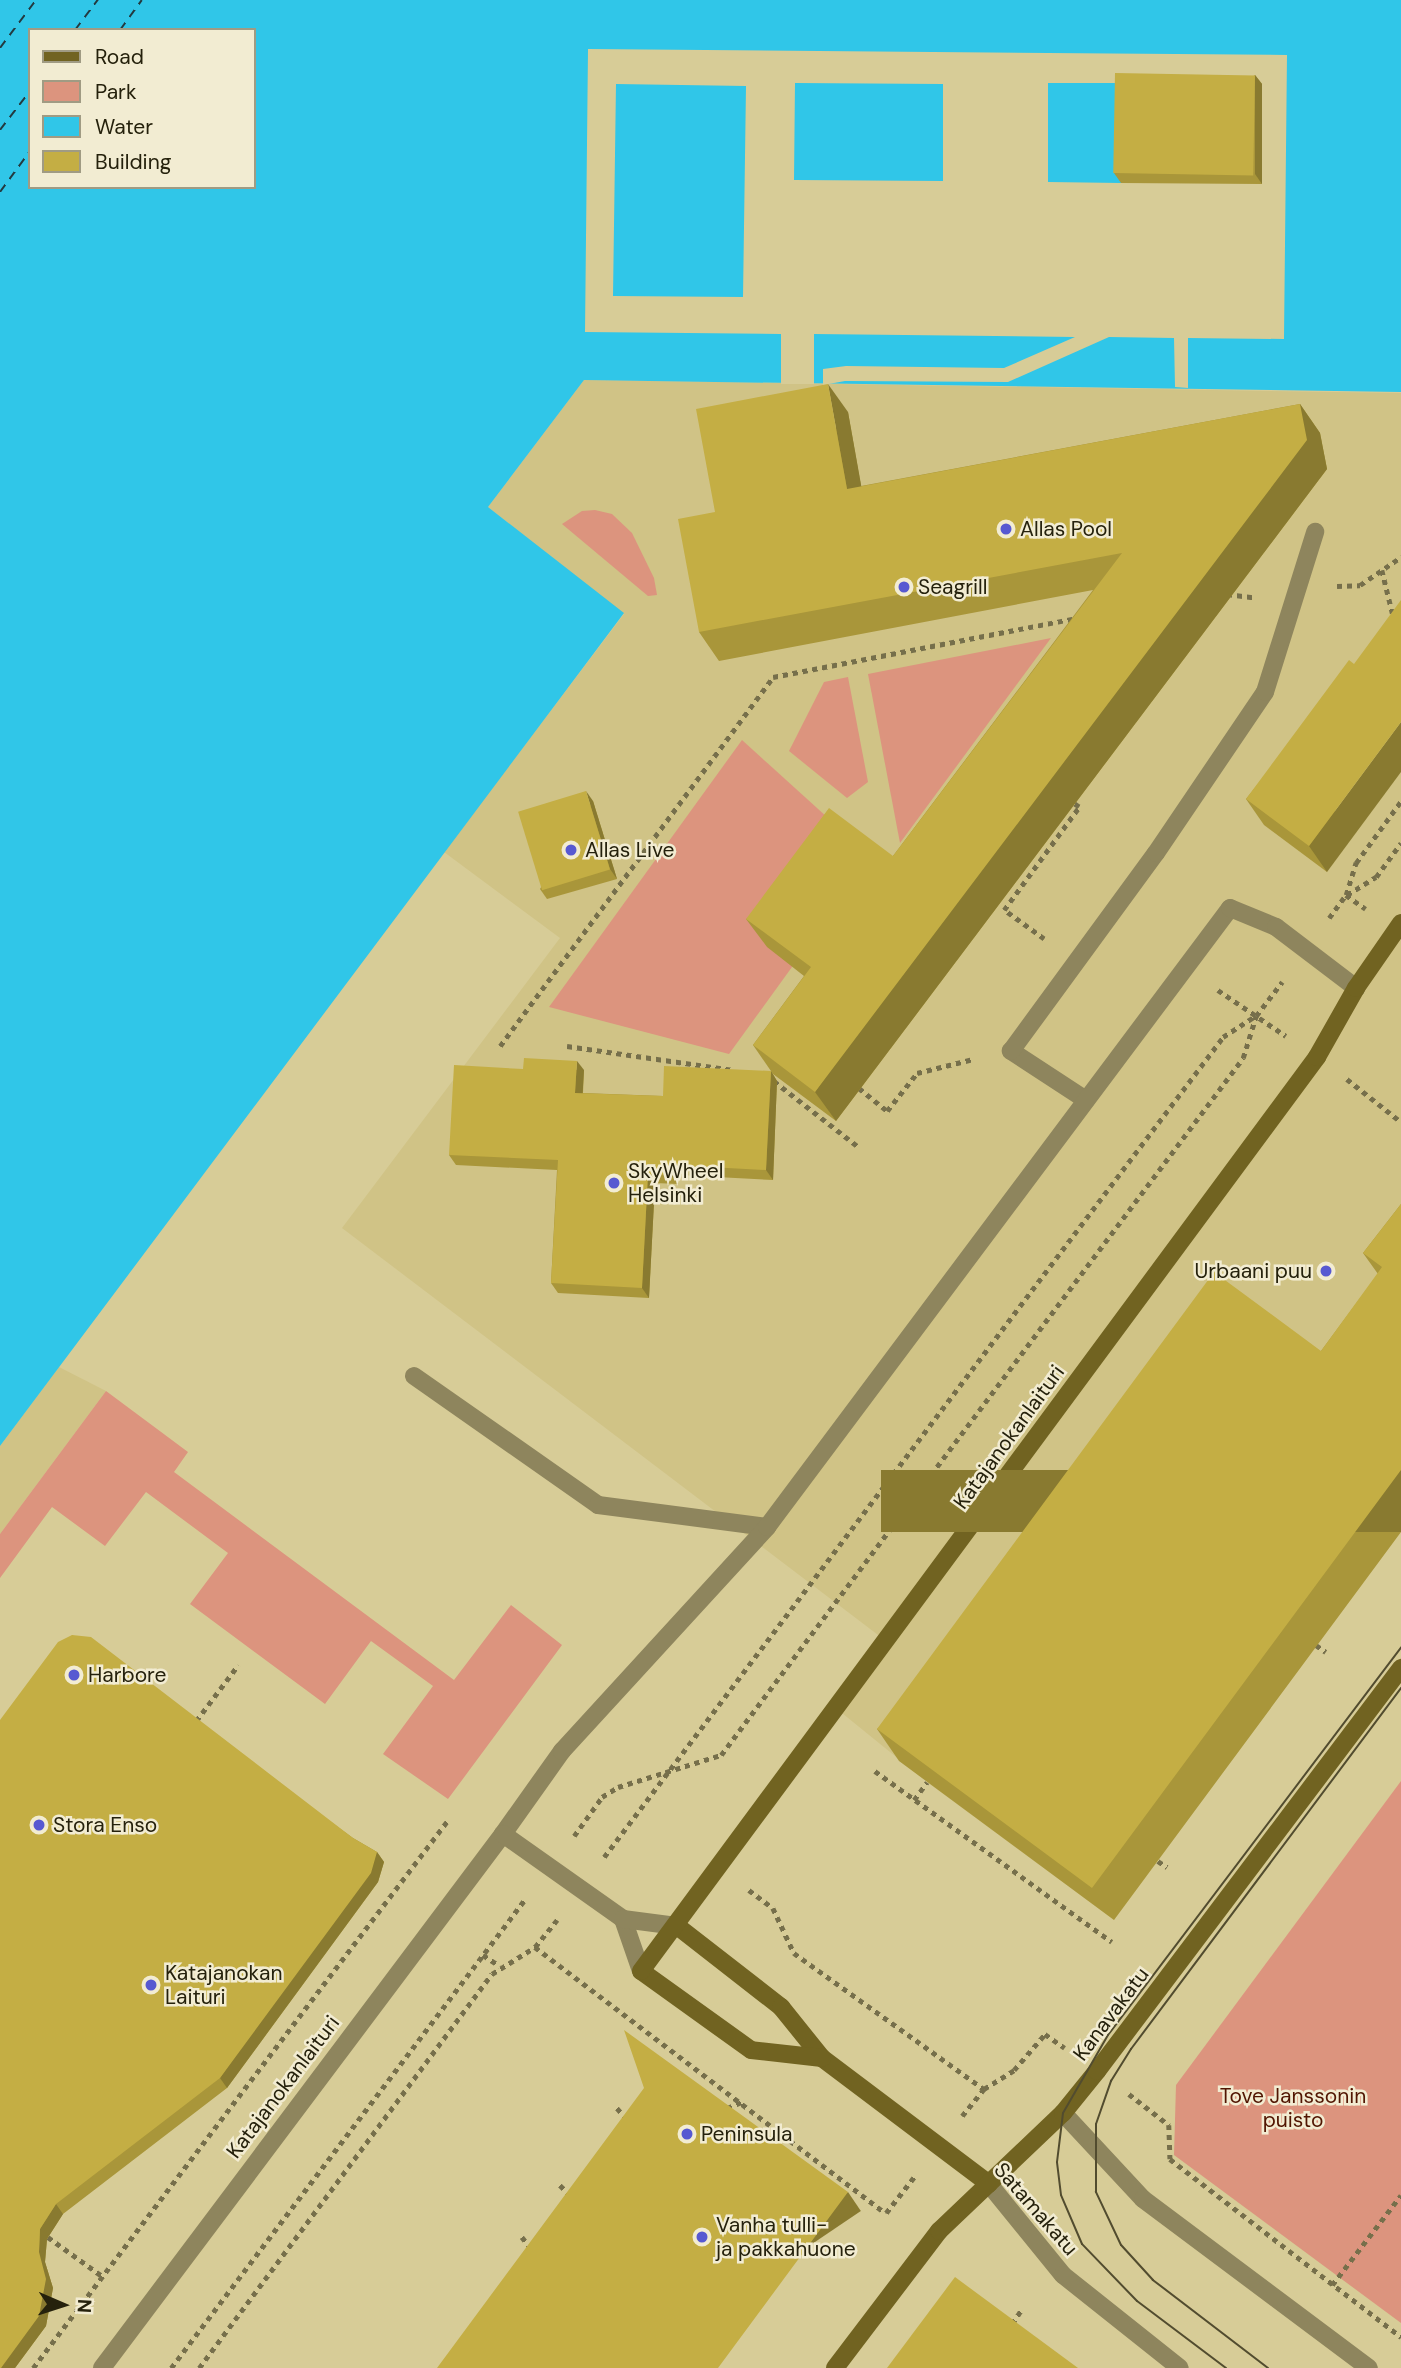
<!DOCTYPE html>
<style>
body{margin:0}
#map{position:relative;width:1401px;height:2368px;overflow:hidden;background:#d7cc97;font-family:"DM Sans",sans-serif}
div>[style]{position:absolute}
.built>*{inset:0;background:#d0c386}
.green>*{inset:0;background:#dc947e}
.water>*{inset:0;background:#30c6e8}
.pier>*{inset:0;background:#d7cc97}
.ferry>*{height:2px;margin-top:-1px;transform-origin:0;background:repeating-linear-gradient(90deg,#223a40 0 9px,transparent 0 16px)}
.path>*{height:4.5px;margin-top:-2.25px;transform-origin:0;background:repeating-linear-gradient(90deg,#766f4b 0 5px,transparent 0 10px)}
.lane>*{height:18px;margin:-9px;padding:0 9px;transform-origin:9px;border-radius:9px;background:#8e855d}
.street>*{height:18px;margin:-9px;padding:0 9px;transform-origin:9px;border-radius:9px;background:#8e855d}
.secondary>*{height:18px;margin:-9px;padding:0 9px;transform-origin:9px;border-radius:9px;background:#716321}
.tram>*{height:2px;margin:-1px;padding:0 1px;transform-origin:1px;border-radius:1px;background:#524c2f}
.wall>*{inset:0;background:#a9963a}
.shaded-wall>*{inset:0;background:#897a30;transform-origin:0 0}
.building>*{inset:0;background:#c4ae44;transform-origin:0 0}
.dots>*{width:19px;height:19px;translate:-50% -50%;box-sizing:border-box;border:4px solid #f2ecd2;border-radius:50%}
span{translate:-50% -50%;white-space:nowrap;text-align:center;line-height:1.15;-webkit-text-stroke:5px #f2ecd2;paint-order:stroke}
.poi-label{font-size:21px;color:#25210c}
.left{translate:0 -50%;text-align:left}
.right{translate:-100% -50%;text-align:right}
.street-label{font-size:21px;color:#25210c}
.park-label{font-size:21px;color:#511502}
.legend{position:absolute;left:28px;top:28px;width:228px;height:161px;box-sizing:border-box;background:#f2ecd2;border:2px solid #a09b83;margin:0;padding:9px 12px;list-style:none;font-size:21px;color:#25210c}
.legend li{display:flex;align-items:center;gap:14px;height:35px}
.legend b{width:35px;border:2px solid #a09b83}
.north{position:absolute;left:28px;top:2270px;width:70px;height:70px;-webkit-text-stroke:5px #f2ecd2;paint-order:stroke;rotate:93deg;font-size:19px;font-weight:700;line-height:28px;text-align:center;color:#25210c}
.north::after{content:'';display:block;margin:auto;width:24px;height:32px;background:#25210c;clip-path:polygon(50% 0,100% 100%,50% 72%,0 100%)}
</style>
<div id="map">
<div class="built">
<div style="clip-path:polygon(584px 380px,1401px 393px,1401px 1531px,1114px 1920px,927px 1782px,837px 1709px,886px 1641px,342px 1228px,560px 938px,444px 852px,624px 614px,488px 507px)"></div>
<div style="clip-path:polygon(59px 1367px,106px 1391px,0 1534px,0 1446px)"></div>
</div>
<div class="green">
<div style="clip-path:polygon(595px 510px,612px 514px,632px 533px,654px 578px,657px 595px,648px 596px,562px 524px,582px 511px)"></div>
<div style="clip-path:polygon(1051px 638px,900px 843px,868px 674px)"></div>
<div style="clip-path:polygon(848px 677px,868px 782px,847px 798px,789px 751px,824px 682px)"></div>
<div style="clip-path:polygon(742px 740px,849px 837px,792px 967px,729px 1054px,549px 1007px)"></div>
<div style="clip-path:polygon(106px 1391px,188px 1452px,174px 1472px,454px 1680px,511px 1605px,562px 1645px,448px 1799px,383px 1754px,433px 1686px,371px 1641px,325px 1704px,190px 1604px,228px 1553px,146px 1492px,105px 1546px,52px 1507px,0 1578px,0 1534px)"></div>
<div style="clip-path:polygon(1401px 1781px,1401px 2323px,1174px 2155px,1176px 2085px)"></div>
</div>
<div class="water">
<div style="clip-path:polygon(evenodd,0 0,1401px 0,1401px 392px,584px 380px,488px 507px,624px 613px,0 1446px,0 0,30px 30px,254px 30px,254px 187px,30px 187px,30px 30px)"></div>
</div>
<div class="pier">
<div style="clip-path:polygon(evenodd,588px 49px,1287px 55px,1284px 339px,1188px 338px,1188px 388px,1175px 387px,1174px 338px,1109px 337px,1008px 382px,845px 381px,823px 385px,823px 369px,846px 366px,1004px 368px,1075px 337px,814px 334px,814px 384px,781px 384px,781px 334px,585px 332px,588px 49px,795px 83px,943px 84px,943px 181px,794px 180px,795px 83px,588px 49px,1048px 83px,1122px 83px,1121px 183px,1048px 182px,1048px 83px,588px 49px,616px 84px,746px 86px,743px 297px,613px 296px,616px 84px)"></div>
</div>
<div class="ferry">
<div style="left:75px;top:30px;width:38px;rotate:-53deg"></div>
<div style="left:120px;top:30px;width:37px;rotate:-54deg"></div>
<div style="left:0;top:48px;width:60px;rotate:-53.1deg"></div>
<div style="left:0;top:130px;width:49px;rotate:-52.4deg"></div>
<div style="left:0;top:192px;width:51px;rotate:-53.8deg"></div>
</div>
<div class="path">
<div style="left:1382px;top:570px;width:46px;rotate:76.3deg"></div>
<div style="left:1393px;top:615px;width:11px;rotate:41deg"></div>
<div style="left:1337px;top:586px;width:23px;rotate:-2deg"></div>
<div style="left:1360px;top:585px;width:50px;rotate:-34.3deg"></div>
<div style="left:1227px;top:594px;width:26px;rotate:7deg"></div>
<div style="left:1346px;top:895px;width:24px;rotate:35deg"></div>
<div style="left:1347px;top:895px;width:34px;rotate:-32deg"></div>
<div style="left:1376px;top:877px;width:42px;rotate:-53.7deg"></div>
<div style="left:1329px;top:918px;width:29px;rotate:-54deg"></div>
<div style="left:1346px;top:895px;width:34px;rotate:-73deg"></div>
<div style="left:1356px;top:863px;width:77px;rotate:-54deg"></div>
<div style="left:1044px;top:939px;width:49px;rotate:-144.1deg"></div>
<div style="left:1004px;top:910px;width:127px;rotate:-53.9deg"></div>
<div style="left:1079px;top:807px;width:7px;rotate:-146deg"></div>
<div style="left:1218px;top:990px;width:82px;rotate:34.1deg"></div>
<div style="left:500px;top:1046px;width:459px;rotate:-53.5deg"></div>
<div style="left:773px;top:677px;width:310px;rotate:-11deg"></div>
<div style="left:567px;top:1046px;width:168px;rotate:8.2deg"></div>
<div style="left:1347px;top:1079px;width:69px;rotate:38.5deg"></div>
<div style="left:774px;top:1081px;width:109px;rotate:37.9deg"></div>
<div style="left:859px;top:1088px;width:36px;rotate:39deg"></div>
<div style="left:887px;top:1111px;width:48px;rotate:-51.7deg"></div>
<div style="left:917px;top:1073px;width:58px;rotate:-14deg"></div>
<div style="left:1316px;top:1645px;width:12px;rotate:35deg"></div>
<div style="left:196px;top:1721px;width:70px;rotate:-53.1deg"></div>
<div style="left:875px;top:1771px;width:292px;rotate:35.8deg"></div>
<div style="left:914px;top:1800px;width:22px;rotate:-54deg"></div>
<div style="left:574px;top:1836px;width:48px;rotate:-54.3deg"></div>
<div style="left:602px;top:1797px;width:19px;rotate:-32deg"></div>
<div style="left:618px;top:1787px;width:108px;rotate:-17.3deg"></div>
<div style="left:721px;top:1755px;width:871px;rotate:-53.17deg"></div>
<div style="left:1243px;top:1058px;width:44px;rotate:-72.8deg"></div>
<div style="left:1256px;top:1016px;width:43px;rotate:-52.6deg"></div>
<div style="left:604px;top:1857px;width:1027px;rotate:-52.95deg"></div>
<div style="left:1223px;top:1037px;width:38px;rotate:-33deg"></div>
<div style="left:1158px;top:1861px;width:11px;rotate:34deg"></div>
<div style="left:749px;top:1890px;width:30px;rotate:37deg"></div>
<div style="left:773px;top:1908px;width:50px;rotate:65deg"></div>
<div style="left:794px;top:1953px;width:234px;rotate:35.6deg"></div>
<div style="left:984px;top:2089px;width:36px;rotate:-32deg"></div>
<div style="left:1014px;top:2070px;width:48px;rotate:-49.3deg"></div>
<div style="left:1045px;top:2034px;width:24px;rotate:35deg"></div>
<div style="left:535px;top:1947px;width:440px;rotate:37.2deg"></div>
<div style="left:886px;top:2213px;width:46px;rotate:-52.1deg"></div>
<div style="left:483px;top:1955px;width:20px;rotate:33deg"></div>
<div style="left:1129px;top:2094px;width:51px;rotate:37.8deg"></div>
<div style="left:1169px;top:2125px;width:34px;rotate:88deg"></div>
<div style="left:1170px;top:2159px;width:292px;rotate:37.6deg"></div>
<div style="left:617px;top:2108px;width:13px;rotate:48deg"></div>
<div style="left:727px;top:2108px;width:16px;rotate:-22deg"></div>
<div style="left:962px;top:2116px;width:35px;rotate:-51deg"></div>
<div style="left:560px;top:2185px;width:13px;rotate:45deg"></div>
<div style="left:48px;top:2237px;width:67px;rotate:35.8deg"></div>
<div style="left:522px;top:2237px;width:13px;rotate:51deg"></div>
<div style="left:1332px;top:2285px;width:113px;rotate:-52.5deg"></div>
<div style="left:1012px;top:2324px;width:17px;rotate:-57deg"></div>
<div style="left:33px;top:2368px;width:687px;rotate:-52.86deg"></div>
<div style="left:171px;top:2368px;width:589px;rotate:-52.94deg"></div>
<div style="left:199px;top:2368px;width:491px;rotate:-53.4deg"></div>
<div style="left:492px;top:1974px;width:51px;rotate:-32.1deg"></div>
<div style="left:535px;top:1947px;width:35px;rotate:-51deg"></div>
</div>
<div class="lane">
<div style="left:1086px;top:1100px;width:90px;rotate:-146.8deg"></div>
<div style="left:1011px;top:1051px;width:245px;rotate:-53.8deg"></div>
<div style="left:1156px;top:853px;width:194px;rotate:-55.9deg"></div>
<div style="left:1265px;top:692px;width:168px;rotate:-72.6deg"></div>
<div style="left:414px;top:1376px;width:225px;rotate:35deg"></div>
<div style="left:598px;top:1505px;width:170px;rotate:7.4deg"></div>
<div style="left:503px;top:1834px;width:102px;rotate:-54.6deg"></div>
<div style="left:562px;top:1751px;width:304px;rotate:-47.5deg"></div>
<div style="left:767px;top:1527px;width:773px;rotate:-53.2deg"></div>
<div style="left:1230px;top:908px;width:50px;rotate:22.4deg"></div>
<div style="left:1276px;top:927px;width:101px;rotate:37.3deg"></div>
</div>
<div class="street">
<div style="left:623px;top:1919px;width:55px;rotate:70.9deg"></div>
<div style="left:1063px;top:2113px;width:117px;rotate:47.1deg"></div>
<div style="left:1143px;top:2199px;width:282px;rotate:36.8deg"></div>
<div style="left:989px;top:2184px;width:117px;rotate:50.9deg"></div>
<div style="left:1063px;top:2275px;width:149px;rotate:38.5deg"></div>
<div style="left:102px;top:2368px;width:668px;rotate:-53.1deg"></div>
<div style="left:503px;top:1834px;width:147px;rotate:35.3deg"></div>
<div style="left:623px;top:1919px;width:54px;rotate:7.4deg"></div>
</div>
<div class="secondary">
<div style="left:677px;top:1926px;width:132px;rotate:37.9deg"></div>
<div style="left:781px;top:2007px;width:65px;rotate:51.2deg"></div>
<div style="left:822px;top:2058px;width:209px;rotate:37deg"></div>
<div style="left:822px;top:2058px;width:71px;rotate:-173.6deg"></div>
<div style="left:751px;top:2050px;width:135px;rotate:-144.3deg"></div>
<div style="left:641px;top:1971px;width:1137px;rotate:-53.51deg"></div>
<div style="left:1317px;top:1057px;width:79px;rotate:-60.5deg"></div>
<div style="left:1356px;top:988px;width:79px;rotate:-55.3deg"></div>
<div style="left:835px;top:2368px;width:172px;rotate:-52.8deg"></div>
<div style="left:939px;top:2231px;width:171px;rotate:-43.6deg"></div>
<div style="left:1063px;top:2113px;width:54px;rotate:-51deg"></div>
<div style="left:1097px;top:2071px;width:505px;rotate:-52.97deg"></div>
</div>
<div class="tram">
<div style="left:1226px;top:2368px;width:111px;rotate:-143deg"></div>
<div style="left:1137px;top:2301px;width:79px;rotate:-134deg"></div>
<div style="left:1082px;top:2244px;width:53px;rotate:-113.2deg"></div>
<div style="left:1061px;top:2195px;width:33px;rotate:-97deg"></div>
<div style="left:1057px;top:2162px;width:49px;rotate:-83deg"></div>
<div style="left:1063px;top:2113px;width:90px;rotate:-60deg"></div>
<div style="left:1108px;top:2035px;width:486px;rotate:-52.9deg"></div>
<div style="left:1268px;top:2368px;width:145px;rotate:-142.6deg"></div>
<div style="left:1153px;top:2280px;width:47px;rotate:-132.4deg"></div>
<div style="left:1121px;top:2245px;width:59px;rotate:-115.3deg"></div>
<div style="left:1096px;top:2192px;width:68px;rotate:-90deg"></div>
<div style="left:1096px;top:2124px;width:46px;rotate:-70.8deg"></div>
<div style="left:1111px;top:2081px;width:38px;rotate:-58deg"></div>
<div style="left:1131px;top:2049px;width:451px;rotate:-53.2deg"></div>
</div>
<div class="wall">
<div style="clip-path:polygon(1255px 75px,1262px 84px,1262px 184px,1121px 183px,1114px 173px)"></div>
<div style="clip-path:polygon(1300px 404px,1320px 433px,1327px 469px,836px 1121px,773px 1074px,753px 1045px,804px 976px,767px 947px,746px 919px,893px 856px,1093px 590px,719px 661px,699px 632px,848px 412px,861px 486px)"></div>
<div style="clip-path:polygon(1354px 664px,1327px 872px,1264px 825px,1246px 799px)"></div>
<div style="clip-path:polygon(593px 801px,617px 879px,547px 899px,540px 889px)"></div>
<div style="clip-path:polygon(523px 1069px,584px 1070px,583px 1093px,663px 1096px,771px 1071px,777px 1081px,773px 1180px,678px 1175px,678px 1184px,655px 1183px,649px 1298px,558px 1293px,551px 1283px,557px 1170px,456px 1165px,449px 1155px)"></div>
<div style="clip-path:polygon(1401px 1204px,1401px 1532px,1114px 1920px,899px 1761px,877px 1729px,1321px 1351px,1378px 1274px,1363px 1253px)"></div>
<div style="clip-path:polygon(72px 1635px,353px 1838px,377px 1852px,384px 1862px,378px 1882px,227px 2088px,63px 2214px,47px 2239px,45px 2262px,53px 2288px,46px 2326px,15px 2368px,0 2368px)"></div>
</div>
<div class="shaded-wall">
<div style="clip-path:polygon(1255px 75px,1262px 84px,1262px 184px,1255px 174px)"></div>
<div style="clip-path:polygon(828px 384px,848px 412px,867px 518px,847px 489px)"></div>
<div style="clip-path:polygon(1300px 404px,1320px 433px,1327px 469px,836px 1121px,815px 1092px)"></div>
<div style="clip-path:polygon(1401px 722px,1401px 772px,1327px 872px,1309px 846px)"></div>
<div style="clip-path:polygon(586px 791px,593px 801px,617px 879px,610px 869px)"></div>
<div style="clip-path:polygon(577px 1061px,584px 1070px,582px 1103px,575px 1093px)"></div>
<div style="clip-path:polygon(771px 1071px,777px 1081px,773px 1180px,766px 1170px)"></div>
<div style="clip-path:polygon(672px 1165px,678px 1175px,678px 1184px,671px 1175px)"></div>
<div style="clip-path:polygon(648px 1174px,655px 1183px,649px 1298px,642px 1288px)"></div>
<div style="left:1401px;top:1470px;width:62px;height:520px;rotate:90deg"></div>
<div style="clip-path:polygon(377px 1852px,384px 1862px,378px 1882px,227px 2088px,220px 2078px)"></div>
<div style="left:848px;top:2192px;width:23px;height:219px;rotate:56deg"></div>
<div style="clip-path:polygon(56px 2204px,63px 2214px,47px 2239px,45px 2262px,53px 2288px,46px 2326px,15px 2368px,1px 2368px,39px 2252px,40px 2229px)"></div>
</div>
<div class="building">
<div style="left:1115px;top:73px;width:140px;height:100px;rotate:1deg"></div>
<div style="clip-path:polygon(828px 384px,847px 489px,1300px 404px,1307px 440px,815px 1092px,753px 1045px,811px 967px,746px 919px,829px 808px,893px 856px,1122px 553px,699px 632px,678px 519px,715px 512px,696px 409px)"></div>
<div style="clip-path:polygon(1401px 600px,1401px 722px,1309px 846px,1246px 799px,1349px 660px,1354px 664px)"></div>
<div style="left:586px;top:791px;width:82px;height:71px;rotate:73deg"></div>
<div style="clip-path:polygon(524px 1058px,577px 1061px,575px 1093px,663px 1096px,664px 1066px,771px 1071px,766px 1170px,672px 1165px,671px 1175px,648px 1174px,642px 1288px,551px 1283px,558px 1160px,449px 1155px,454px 1065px,523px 1069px)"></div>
<div style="clip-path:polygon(1401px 1204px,1401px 1470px,1092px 1888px,877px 1729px,1214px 1272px,1321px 1351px,1382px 1267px,1363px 1253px)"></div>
<div style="clip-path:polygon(72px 1635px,91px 1637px,353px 1838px,377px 1852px,371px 1873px,220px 2078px,56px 2204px,40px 2229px,39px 2252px,46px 2279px,39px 2316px,1px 2368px,0 2368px,0 1720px,58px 1642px)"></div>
<div style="clip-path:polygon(624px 2030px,848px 2192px,718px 2368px,437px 2368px,644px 2088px)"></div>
<div style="clip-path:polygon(955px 2277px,1078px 2368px,887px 2368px)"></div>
</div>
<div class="dots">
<div style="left:1006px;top:529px;background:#5759d1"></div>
<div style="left:904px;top:587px;background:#5759d1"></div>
<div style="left:571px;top:850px;background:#5759d1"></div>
<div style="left:614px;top:1183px;background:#5759d1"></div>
<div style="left:1326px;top:1271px;background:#5759d1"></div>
<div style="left:74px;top:1675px;background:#5759d1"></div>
<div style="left:39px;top:1825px;background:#5759d1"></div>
<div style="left:151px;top:1985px;background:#5759d1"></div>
<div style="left:687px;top:2134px;background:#5759d1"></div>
<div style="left:702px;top:2237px;background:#5759d1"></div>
</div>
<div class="poi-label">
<span class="left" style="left:1020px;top:529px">Allas Pool</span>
<span class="left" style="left:918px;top:587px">Seagrill</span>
<span class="left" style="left:585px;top:850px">Allas Live</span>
<span class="left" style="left:628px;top:1183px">SkyWheel<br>Helsinki</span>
<span class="right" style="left:1312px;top:1271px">Urbaani puu</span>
<span class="left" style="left:88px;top:1675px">Harbore</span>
<span class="left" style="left:53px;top:1825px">Stora Enso</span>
<span class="left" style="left:165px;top:1985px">Katajanokan<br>Laituri</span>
<span class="left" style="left:701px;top:2134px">Peninsula</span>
<span class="left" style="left:716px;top:2237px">Vanha tulli-<br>ja pakkahuone</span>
</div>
<div class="street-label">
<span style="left:1009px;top:1437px;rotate:-54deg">Katajanokanlaituri</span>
<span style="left:1111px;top:2014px;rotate:-53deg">Kanavakatu</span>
<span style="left:283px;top:2087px;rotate:-53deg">Katajanokanlaituri</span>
<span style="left:1036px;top:2209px;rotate:49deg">Satamakatu</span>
</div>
<div class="park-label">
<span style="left:1293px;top:2108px">Tove Janssonin<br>puisto</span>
</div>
<ul class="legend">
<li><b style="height:9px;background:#716321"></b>Road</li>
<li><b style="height:19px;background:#dc947e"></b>Park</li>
<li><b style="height:19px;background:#30c6e8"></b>Water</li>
<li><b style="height:19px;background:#c4ae44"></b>Building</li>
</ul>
<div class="north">N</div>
</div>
